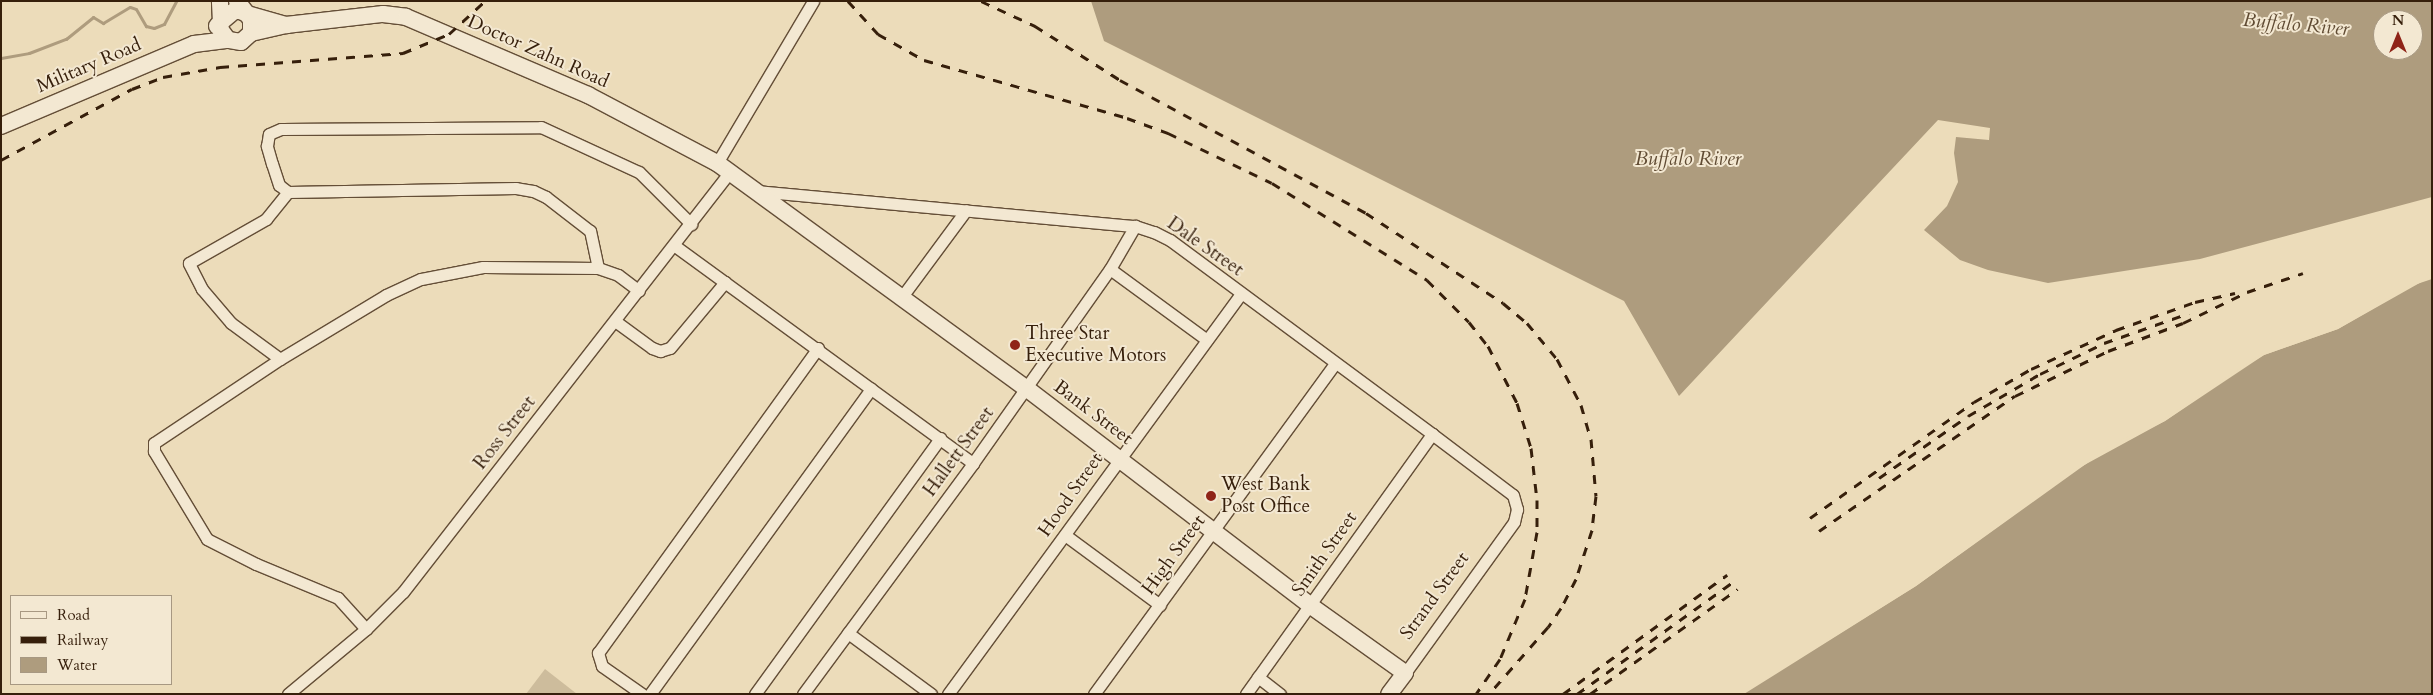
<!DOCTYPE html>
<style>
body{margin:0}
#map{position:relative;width:2433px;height:695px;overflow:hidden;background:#ecdcba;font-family:Cardo,serif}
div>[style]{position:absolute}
.green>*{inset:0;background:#cdbc9c}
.water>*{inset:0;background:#ae9c7e}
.pier>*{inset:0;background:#ecdcba}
.stream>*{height:3px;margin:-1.5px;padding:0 1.5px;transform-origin:1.5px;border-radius:1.5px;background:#ae9c7e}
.roads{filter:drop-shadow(1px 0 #644e37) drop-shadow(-1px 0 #644e37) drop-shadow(0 1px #644e37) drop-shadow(0 -1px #644e37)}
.street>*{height:11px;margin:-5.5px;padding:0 5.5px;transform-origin:5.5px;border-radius:5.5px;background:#f3e8d2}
.secondary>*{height:16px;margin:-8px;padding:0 8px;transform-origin:8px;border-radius:8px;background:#f3e8d2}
.rail>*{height:3px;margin-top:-1.5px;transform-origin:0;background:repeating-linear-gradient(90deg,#361f0b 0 9px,transparent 0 18px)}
.dots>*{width:14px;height:14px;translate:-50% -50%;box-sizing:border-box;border:2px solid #f3e8d2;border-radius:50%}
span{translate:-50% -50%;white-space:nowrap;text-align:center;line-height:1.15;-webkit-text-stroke:4px #f3e8d2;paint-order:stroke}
.street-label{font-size:19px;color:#361f0b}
.poi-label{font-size:19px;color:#361f0b}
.left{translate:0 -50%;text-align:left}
.water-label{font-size:20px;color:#604b33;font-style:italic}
.frame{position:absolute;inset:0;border:2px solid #361f0b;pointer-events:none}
.legend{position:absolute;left:10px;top:595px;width:162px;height:90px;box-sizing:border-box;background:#f3e8d2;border:1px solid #a79882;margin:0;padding:6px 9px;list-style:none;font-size:15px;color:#361f0b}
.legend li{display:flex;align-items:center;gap:10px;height:25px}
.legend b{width:25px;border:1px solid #a79882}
.north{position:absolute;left:2373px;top:10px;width:50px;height:50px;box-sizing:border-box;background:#f3e8d2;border:1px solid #a79882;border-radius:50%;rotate:0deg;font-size:14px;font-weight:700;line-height:20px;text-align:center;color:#361f0b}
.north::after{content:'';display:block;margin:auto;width:18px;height:22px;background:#8f2418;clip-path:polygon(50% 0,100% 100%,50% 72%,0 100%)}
</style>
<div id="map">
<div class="green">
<div style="clip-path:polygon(545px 669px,577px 694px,526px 694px)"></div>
</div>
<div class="water">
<div style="clip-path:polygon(evenodd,1091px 1px,2432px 1px,2432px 197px,2200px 259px,2048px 283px,1988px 270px,1960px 260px,1924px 230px,1947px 206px,1958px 182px,1954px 153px,1956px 137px,1989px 140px,1990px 128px,1938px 120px,1679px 396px,1624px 301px,1104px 41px,1091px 1px,2383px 20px,2413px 20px,2413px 50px,2383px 50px,2383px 20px)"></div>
<div style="clip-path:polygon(2432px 279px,2432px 694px,1744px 694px,1916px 586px,2077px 469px,2165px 421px,2239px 370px,2264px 355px,2338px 329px,2414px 285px)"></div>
</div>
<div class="pier">
<div style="clip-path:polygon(2432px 276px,2338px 329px,2264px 355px,2165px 421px,2104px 451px,1916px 586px,1742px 694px,1914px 584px,2103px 449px,2164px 419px,2263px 353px,2337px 327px,2413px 283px)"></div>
</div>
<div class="stream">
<div style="left:1px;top:58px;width:28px;rotate:-10deg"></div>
<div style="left:29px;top:53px;width:40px;rotate:-21deg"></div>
<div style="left:66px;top:39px;width:35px;rotate:-39deg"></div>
<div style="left:93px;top:17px;width:12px;rotate:31deg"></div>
<div style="left:103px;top:23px;width:31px;rotate:-31deg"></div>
<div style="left:130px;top:7px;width:6px;rotate:18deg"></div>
<div style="left:136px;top:9px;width:20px;rotate:60deg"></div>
<div style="left:146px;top:26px;width:8px;rotate:14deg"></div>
<div style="left:154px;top:28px;width:11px;rotate:-22deg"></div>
<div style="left:164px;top:24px;width:26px;rotate:-62deg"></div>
</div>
<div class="roads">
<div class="street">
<div style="left:717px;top:163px;width:188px;rotate:-59.3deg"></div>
<div style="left:756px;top:191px;width:381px;rotate:5.3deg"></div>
<div style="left:1135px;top:226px;width:20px;rotate:18deg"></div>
<div style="left:1154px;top:232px;width:18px;rotate:27deg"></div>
<div style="left:1170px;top:240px;width:326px;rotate:36.5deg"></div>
<div style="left:1432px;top:434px;width:101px;rotate:37deg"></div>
<div style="left:1513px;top:495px;width:15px;rotate:74deg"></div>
<div style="left:1517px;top:509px;width:13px;rotate:103deg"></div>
<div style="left:1514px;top:522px;width:186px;rotate:125.8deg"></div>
<div style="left:675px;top:246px;width:369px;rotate:36.1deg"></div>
<div style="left:598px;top:268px;width:38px;rotate:-102deg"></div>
<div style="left:590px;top:231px;width:56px;rotate:-142.3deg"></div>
<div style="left:546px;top:197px;width:14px;rotate:-155deg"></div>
<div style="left:533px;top:191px;width:17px;rotate:-170deg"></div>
<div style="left:516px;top:188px;width:228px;rotate:179deg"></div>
<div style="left:288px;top:192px;width:11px;rotate:-142deg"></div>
<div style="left:279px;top:185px;width:22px;rotate:-108deg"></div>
<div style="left:272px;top:164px;width:19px;rotate:-106deg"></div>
<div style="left:267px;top:146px;width:12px;rotate:-81deg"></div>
<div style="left:269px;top:134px;width:13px;rotate:-23deg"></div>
<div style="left:281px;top:129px;width:260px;rotate:-0.4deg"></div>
<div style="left:541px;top:127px;width:108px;rotate:24.7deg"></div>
<div style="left:639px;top:172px;width:74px;rotate:45deg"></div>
<div style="left:1110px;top:269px;width:120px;rotate:36.2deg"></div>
<div style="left:901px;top:298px;width:109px;rotate:-53.5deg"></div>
<div style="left:615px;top:321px;width:46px;rotate:36.1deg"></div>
<div style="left:652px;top:348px;width:9px;rotate:21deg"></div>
<div style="left:660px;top:351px;width:10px;rotate:-17deg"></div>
<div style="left:670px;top:348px;width:86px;rotate:-50.2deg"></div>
<div style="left:280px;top:359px;width:61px;rotate:-143.7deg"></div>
<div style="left:231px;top:323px;width:45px;rotate:-130.5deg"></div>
<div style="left:202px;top:289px;width:29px;rotate:-117deg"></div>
<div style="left:189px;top:263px;width:89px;rotate:-29.7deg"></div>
<div style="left:266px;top:219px;width:35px;rotate:-51deg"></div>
<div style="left:1065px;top:535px;width:118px;rotate:36.4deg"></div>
<div style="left:366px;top:629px;width:42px;rotate:-132.1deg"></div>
<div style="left:338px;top:598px;width:89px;rotate:-157.5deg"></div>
<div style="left:256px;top:564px;width:55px;rotate:-153deg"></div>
<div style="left:207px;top:539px;width:103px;rotate:-121.1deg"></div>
<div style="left:154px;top:451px;width:8px;rotate:-90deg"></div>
<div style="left:154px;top:443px;width:151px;rotate:-33.7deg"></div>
<div style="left:280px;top:359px;width:124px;rotate:-31.1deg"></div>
<div style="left:386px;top:295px;width:38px;rotate:-25deg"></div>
<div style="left:421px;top:279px;width:63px;rotate:-11deg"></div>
<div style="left:483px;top:267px;width:115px;rotate:0.5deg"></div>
<div style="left:598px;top:268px;width:21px;rotate:19deg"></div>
<div style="left:618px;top:275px;width:26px;rotate:37deg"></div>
<div style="left:848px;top:633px;width:103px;rotate:36.3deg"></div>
<div style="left:1258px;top:677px;width:28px;rotate:38deg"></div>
<div style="left:288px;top:694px;width:102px;rotate:-39.8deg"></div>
<div style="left:366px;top:629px;width:52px;rotate:-45deg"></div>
<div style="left:403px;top:592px;width:531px;rotate:-52.12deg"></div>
<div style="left:642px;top:694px;width:49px;rotate:-145deg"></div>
<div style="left:602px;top:666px;width:14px;rotate:-107deg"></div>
<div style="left:598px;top:653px;width:376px;rotate:-54.2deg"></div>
<div style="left:650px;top:694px;width:377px;rotate:-54.1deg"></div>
<div style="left:755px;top:694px;width:316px;rotate:-54.1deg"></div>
<div style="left:803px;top:694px;width:287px;rotate:-53.6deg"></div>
<div style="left:973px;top:463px;width:237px;rotate:-54.8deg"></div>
<div style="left:1110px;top:269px;width:50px;rotate:-59.8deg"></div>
<div style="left:948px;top:694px;width:496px;rotate:-53.8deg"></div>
<div style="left:1094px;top:694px;width:409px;rotate:-53.9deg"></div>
<div style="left:1246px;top:694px;width:320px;rotate:-54.4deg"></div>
</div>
<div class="secondary">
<div style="left:237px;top:1px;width:16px;rotate:52deg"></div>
<div style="left:247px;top:14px;width:7px;rotate:56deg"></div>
<div style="left:251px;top:20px;width:13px;rotate:90deg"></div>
<div style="left:251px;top:33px;width:13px;rotate:138deg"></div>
<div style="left:241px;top:42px;width:13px;rotate:-171deg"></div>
<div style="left:228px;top:40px;width:14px;rotate:-126deg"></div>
<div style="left:220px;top:29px;width:7px;rotate:-82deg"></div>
<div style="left:221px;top:22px;width:17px;rotate:-40deg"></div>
<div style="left:234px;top:11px;width:6px"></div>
<div style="left:240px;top:11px;width:8px;rotate:23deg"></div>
<div style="left:247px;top:14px;width:41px;rotate:15.8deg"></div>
<div style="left:217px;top:26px;width:6px;rotate:-45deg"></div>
<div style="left:221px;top:22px;width:21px;rotate:-93deg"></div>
<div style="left:251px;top:33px;width:36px;rotate:-13deg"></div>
<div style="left:286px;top:25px;width:98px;rotate:-6.5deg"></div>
<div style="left:383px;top:14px;width:23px;rotate:7deg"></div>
<div style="left:406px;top:17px;width:198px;rotate:23.2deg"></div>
<div style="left:588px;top:95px;width:146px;rotate:27.8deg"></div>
<div style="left:717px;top:163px;width:382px;rotate:36.1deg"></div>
<div style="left:1026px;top:388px;width:359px;rotate:37.4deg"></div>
<div style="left:1311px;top:606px;width:115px;rotate:35.5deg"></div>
<div style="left:1405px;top:673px;width:26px;rotate:127deg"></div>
<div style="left:1px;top:126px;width:210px;rotate:-23deg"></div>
<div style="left:194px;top:44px;width:34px;rotate:-7deg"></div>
</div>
</div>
<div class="rail">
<div style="left:848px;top:1px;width:45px;rotate:47.7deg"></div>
<div style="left:878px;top:34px;width:53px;rotate:29.5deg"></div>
<div style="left:924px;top:60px;width:211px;rotate:15.9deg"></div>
<div style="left:1127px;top:118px;width:44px;rotate:20.1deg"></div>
<div style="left:1168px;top:133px;width:115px;rotate:25.7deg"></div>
<div style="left:1272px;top:183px;width:183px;rotate:32deg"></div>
<div style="left:1427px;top:280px;width:59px;rotate:45deg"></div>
<div style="left:1469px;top:322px;width:31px;rotate:52deg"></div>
<div style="left:1488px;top:346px;width:64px;rotate:63deg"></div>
<div style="left:1517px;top:403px;width:47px;rotate:72.7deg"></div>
<div style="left:1531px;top:448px;width:52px;rotate:83.4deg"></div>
<div style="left:1537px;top:500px;width:32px;rotate:90deg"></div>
<div style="left:1537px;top:532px;width:68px;rotate:100.2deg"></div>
<div style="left:1525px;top:599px;width:65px;rotate:112.6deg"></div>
<div style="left:1500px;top:659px;width:42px;rotate:124.4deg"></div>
<div style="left:981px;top:1px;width:60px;rotate:24.8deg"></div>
<div style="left:1035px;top:26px;width:101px;rotate:32.4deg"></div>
<div style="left:1120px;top:80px;width:280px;rotate:28.4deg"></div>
<div style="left:1366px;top:213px;width:164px;rotate:33.3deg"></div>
<div style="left:1503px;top:303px;width:31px;rotate:40deg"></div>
<div style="left:1527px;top:323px;width:47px;rotate:50.2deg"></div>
<div style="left:1557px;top:359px;width:52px;rotate:62.4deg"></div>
<div style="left:1581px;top:405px;width:35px;rotate:74deg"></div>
<div style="left:1591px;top:439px;width:57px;rotate:85deg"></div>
<div style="left:1596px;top:496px;width:34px;rotate:97deg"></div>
<div style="left:1592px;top:530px;width:52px;rotate:108.1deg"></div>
<div style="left:1576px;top:579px;width:33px;rotate:117deg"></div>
<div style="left:1561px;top:608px;width:23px;rotate:124deg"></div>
<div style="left:1548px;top:627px;width:89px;rotate:131.4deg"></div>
<div style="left:1px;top:160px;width:149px;rotate:-28.5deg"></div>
<div style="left:132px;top:89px;width:33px;rotate:-21deg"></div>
<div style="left:163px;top:77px;width:58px;rotate:-10deg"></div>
<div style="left:220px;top:67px;width:184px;rotate:-4.4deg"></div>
<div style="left:403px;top:53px;width:50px;rotate:-22.4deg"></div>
<div style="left:449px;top:34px;width:49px;rotate:-42.5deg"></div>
<div style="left:1879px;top:478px;width:108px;rotate:-34.9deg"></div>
<div style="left:1968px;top:416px;width:83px;rotate:-30.3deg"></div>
<div style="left:2040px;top:374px;width:71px;rotate:-25.8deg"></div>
<div style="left:2104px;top:343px;width:90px;rotate:-19.4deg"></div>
<div style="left:1810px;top:518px;width:201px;rotate:-35.3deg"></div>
<div style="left:1974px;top:402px;width:66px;rotate:-30.1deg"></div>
<div style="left:2031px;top:369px;width:94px;rotate:-24.6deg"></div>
<div style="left:2116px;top:330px;width:84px;rotate:-19.5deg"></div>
<div style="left:2195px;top:302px;width:41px;rotate:-12.7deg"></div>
<div style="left:1819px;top:531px;width:238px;rotate:-34.6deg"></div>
<div style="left:2015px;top:396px;width:103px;rotate:-25.8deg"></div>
<div style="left:2108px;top:351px;width:80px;rotate:-20.5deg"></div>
<div style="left:2183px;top:323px;width:71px;rotate:-25.8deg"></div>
<div style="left:2247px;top:292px;width:59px;rotate:-18.7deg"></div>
<div style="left:1563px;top:694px;width:203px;rotate:-36deg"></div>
<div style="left:1577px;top:694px;width:192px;rotate:-35.7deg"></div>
<div style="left:1590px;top:694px;width:181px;rotate:-35.4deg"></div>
</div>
<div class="dots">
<div style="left:1015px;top:345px;background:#8f2418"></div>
<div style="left:1211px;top:496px;background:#8f2418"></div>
</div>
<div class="street-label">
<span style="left:538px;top:52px;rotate:24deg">Doctor Zahn Road</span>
<span style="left:89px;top:66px;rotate:-23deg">Military Road</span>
<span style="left:1205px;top:247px;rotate:35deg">Dale Street</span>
<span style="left:1093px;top:413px;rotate:37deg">Bank Street</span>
<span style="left:505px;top:433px;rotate:-52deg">Ross Street</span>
<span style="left:959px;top:452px;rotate:-54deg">Hallett Street</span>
<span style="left:1071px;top:495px;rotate:-55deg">Hood Street</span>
<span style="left:1325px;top:554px;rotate:-55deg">Smith Street</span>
<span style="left:1174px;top:555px;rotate:-54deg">High Street</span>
<span style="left:1435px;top:596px;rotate:-54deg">Strand Street</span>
</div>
<div class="poi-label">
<span class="left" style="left:1025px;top:345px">Three Star<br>Executive Motors</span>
<span class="left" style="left:1221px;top:496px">West Bank<br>Post Office</span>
</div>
<div class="water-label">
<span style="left:2296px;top:24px;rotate:5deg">Buffalo River</span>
<span style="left:1688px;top:158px">Buffalo River</span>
</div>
<div class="frame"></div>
<ul class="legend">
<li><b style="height:6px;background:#f3e8d2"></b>Road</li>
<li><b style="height:6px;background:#361f0b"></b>Railway</li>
<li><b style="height:14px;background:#ae9c7e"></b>Water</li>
</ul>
<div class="north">N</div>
</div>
